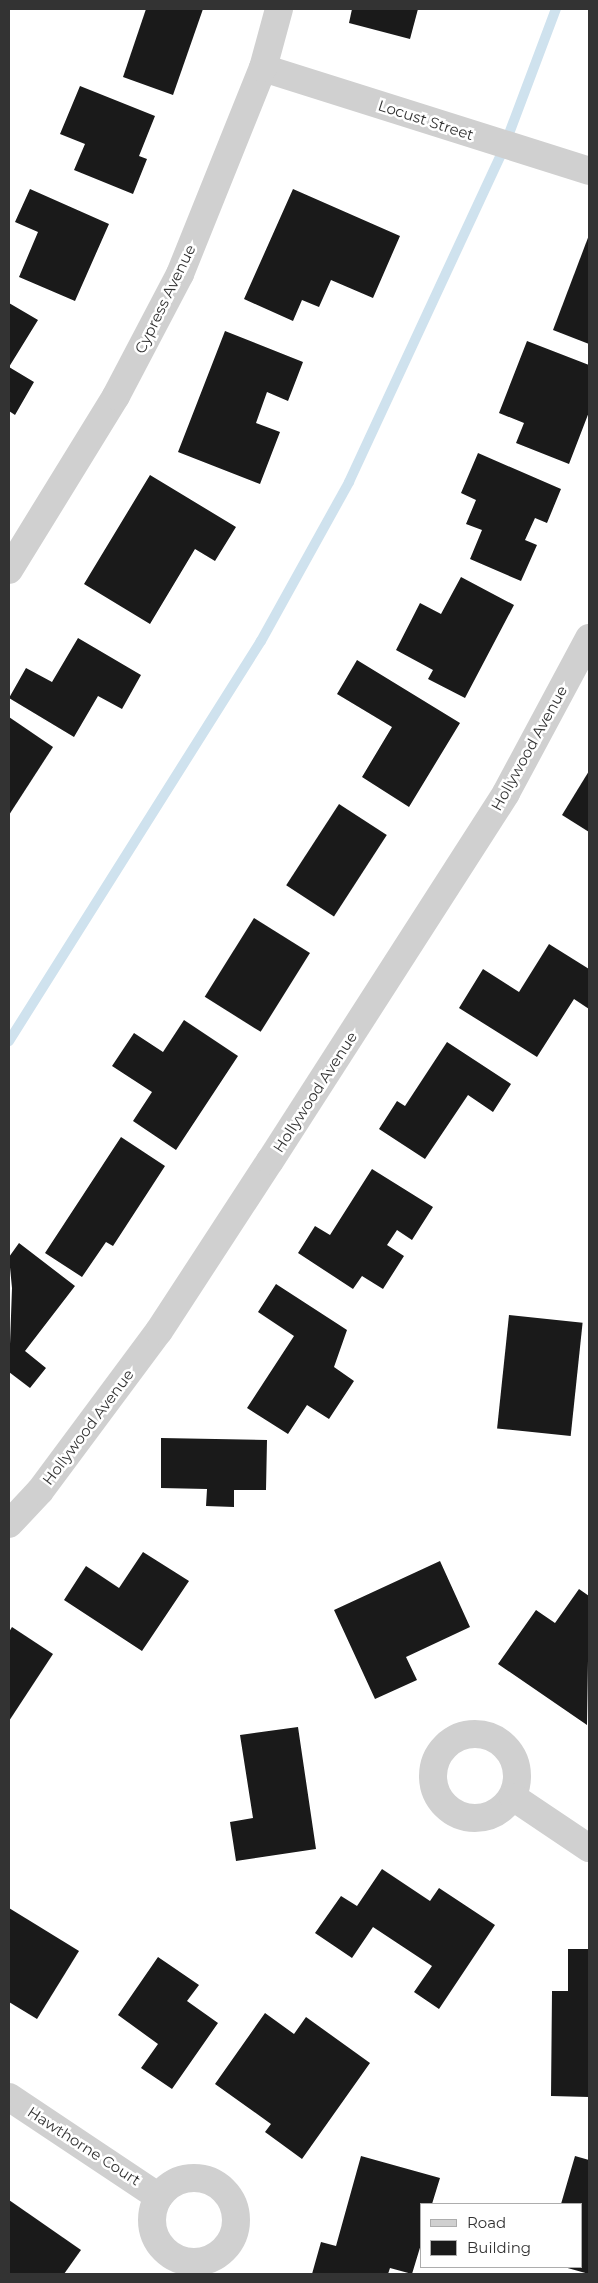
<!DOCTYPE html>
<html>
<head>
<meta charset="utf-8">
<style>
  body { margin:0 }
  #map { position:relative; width:598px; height:2283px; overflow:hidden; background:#fff; font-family:Montserrat,sans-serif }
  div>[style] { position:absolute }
  .stream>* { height:10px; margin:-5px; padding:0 5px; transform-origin:5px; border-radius:5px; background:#cfe2ee }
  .building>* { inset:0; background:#1a1a1a; transform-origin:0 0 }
  .minor>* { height:28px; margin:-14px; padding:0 14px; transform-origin:14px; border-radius:14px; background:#d0d0d0 }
  .minor>.ring { margin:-14px; padding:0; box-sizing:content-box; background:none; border:28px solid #d0d0d0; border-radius:50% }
  span { translate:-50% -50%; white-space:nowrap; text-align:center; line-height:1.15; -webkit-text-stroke:5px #fff; paint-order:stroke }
  .street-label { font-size:15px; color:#333 }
  .frame { position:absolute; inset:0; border:10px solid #333; pointer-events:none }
  .legend { position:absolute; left:420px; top:2203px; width:162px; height:65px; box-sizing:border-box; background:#fff; border:1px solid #adadad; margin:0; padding:6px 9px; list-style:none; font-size:15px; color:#333 }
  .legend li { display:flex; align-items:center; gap:10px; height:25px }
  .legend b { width:25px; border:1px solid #adadad }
</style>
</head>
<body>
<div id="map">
  <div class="stream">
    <div style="left:9px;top:1041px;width:473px;rotate:-57.8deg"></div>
    <div style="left:261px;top:641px;width:182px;rotate:-61deg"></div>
    <div style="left:349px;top:482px;width:361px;rotate:-65.1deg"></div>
    <div style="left:501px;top:155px;width:156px;rotate:-69.4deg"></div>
  </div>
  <div class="building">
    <div style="clip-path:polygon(146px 9px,203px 9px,173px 95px,123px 77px)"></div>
    <div style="clip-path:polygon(352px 9px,418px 9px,410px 39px,349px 23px)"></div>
    <div style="clip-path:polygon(80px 86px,155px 116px,139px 156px,147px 159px,133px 194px,74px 170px,85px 144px,60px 134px)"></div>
    <div style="clip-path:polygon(30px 189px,109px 224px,75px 301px,19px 277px,38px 232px,15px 222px)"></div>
    <div style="clip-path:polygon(293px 189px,400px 236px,373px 298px,331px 280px,319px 307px,302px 300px,293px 321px,244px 299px)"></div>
    <div style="clip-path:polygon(589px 235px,589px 344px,553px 330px)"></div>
    <div style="clip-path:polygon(9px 303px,38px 320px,9px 367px,34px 382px,15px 415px,9px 411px)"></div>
    <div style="clip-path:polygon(225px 331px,303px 362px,288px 401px,267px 392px,256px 423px,280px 432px,260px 484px,178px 452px)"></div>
    <div style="clip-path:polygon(527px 341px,589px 365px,589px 412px,569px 464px,516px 443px,524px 423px,499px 413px)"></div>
    <div style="clip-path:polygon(478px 453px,561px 489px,547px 523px,535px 518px,525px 540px,537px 545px,521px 581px,470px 559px,482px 530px,466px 524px,476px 500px,461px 493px)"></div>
    <div style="clip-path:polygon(150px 475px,236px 527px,215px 561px,195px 549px,150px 624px,84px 584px)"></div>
    <div style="clip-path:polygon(461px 577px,514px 605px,465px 698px,428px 679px,433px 670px,396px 650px,420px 603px,441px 614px)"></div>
    <div style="clip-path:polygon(78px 638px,141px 675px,122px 709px,98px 696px,74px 737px,9px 698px,26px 668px,52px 682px)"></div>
    <div style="clip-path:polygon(357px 660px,460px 723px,409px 807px,362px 777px,392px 727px,337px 694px)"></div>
    <div style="clip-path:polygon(9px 717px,53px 747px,9px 815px)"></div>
    <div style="clip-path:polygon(589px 771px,589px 832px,562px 815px)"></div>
    <div style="left:339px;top:804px;width:57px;height:97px;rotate:33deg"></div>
    <div style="left:254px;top:918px;width:66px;height:93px;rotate:32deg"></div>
    <div style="clip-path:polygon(549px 944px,589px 969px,589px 1009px,574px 999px,537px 1057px,459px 1008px,483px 969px,519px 992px)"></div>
    <div style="clip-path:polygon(184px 1020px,238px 1056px,176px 1150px,133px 1121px,152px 1092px,112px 1066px,134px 1033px,163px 1052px)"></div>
    <div style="clip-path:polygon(447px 1042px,511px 1084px,493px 1112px,468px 1095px,425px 1159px,379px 1129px,397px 1101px,405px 1106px)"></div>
    <div style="clip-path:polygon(121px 1137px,165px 1166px,113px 1246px,106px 1242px,82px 1277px,45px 1253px)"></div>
    <div style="clip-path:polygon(372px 1169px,433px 1207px,412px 1240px,397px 1230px,387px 1245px,404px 1256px,383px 1289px,362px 1276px,353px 1289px,298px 1253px,315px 1226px,330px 1235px)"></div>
    <div style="clip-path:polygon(19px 1243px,75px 1286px,25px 1351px,46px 1368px,30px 1388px,9px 1372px,12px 1288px,9px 1257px)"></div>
    <div style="clip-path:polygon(276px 1284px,347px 1330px,334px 1367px,354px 1381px,329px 1419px,307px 1405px,288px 1434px,247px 1408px,294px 1336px,258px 1312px)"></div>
    <div style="left:509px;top:1315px;width:74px;height:114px;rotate:6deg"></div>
    <div style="clip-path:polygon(161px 1438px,267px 1440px,266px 1490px,234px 1490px,234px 1507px,206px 1506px,207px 1489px,161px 1488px)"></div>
    <div style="clip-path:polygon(143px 1552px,189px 1581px,142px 1651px,64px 1600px,86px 1566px,119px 1588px)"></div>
    <div style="clip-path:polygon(440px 1561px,470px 1627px,406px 1657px,417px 1680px,375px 1699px,334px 1610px)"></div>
    <div style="clip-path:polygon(579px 1589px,589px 1596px,587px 1725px,498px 1664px,536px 1610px,555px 1623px)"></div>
    <div style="clip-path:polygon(12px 1627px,53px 1654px,9px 1721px,9px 1632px)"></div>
    <div style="clip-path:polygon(298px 1727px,316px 1849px,236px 1861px,230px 1822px,253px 1818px,240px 1735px)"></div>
    <div style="clip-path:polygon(382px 1869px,430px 1901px,439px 1888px,495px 1925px,439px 2009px,414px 1992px,432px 1966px,373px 1927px,352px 1958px,315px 1933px,341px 1896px,357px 1906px)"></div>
    <div style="clip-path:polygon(9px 1908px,79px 1951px,37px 2019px,9px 2002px)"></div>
    <div style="clip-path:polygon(568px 1949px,589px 1949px,589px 2097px,551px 2096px,552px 1991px,568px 1991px)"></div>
    <div style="clip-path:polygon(158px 1957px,199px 1985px,187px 2001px,218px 2023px,172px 2089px,141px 2068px,158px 2044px,118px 2015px)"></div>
    <div style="clip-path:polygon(265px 2013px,294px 2034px,306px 2017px,370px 2063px,302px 2159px,265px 2132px,271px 2124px,215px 2084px)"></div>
    <div style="clip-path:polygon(361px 2156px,440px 2178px,432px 2204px,422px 2204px,422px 2241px,412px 2274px,390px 2268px,388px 2274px,312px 2274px,321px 2242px,336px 2246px)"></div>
    <div style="clip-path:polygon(575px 2156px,589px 2160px,589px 2274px,564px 2267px,582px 2267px,582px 2204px,561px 2204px)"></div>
    <div style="clip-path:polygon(9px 2200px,81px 2250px,64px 2274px,9px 2274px)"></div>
  </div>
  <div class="minor">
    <div style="left:263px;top:68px;width:342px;rotate:17.5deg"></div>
    <div style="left:9px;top:570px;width:204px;rotate:-58.4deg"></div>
    <div style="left:116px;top:396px;width:138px;rotate:-62.3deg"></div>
    <div style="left:180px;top:274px;width:222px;rotate:-68.1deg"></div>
    <div style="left:263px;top:68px;width:61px;rotate:-74.8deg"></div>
    <div style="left:9px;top:1524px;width:45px;rotate:-46.8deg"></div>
    <div style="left:40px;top:1491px;width:199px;rotate:-53.4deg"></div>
    <div style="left:159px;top:1331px;width:203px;rotate:-56.9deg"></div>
    <div style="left:270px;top:1161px;width:437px;rotate:-57.3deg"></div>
    <div style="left:506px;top:793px;width:176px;rotate:-61.8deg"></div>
    <div class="ring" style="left:433px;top:1734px;width:56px;height:56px"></div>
    <div style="left:513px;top:1797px;width:92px;rotate:33.9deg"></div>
    <div style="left:9px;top:2097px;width:180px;rotate:33.7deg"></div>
    <div class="ring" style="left:152px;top:2178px;width:56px;height:56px"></div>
  </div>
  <div class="street-label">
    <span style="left:426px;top:120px;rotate:18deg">Locust Street</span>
    <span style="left:165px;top:299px;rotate:-64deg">Cypress Avenue</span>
    <span style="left:529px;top:748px;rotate:-61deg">Hollywood Avenue</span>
    <span style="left:315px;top:1092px;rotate:-57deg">Hollywood Avenue</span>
    <span style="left:88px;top:1427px;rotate:-53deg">Hollywood Avenue</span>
    <span style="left:84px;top:2146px;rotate:33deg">Hawthorne Court</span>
  </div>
  <div class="frame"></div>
  <ul class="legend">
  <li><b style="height:6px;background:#d0d0d0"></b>Road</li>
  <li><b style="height:14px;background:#1a1a1a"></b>Building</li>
  </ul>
</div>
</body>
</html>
